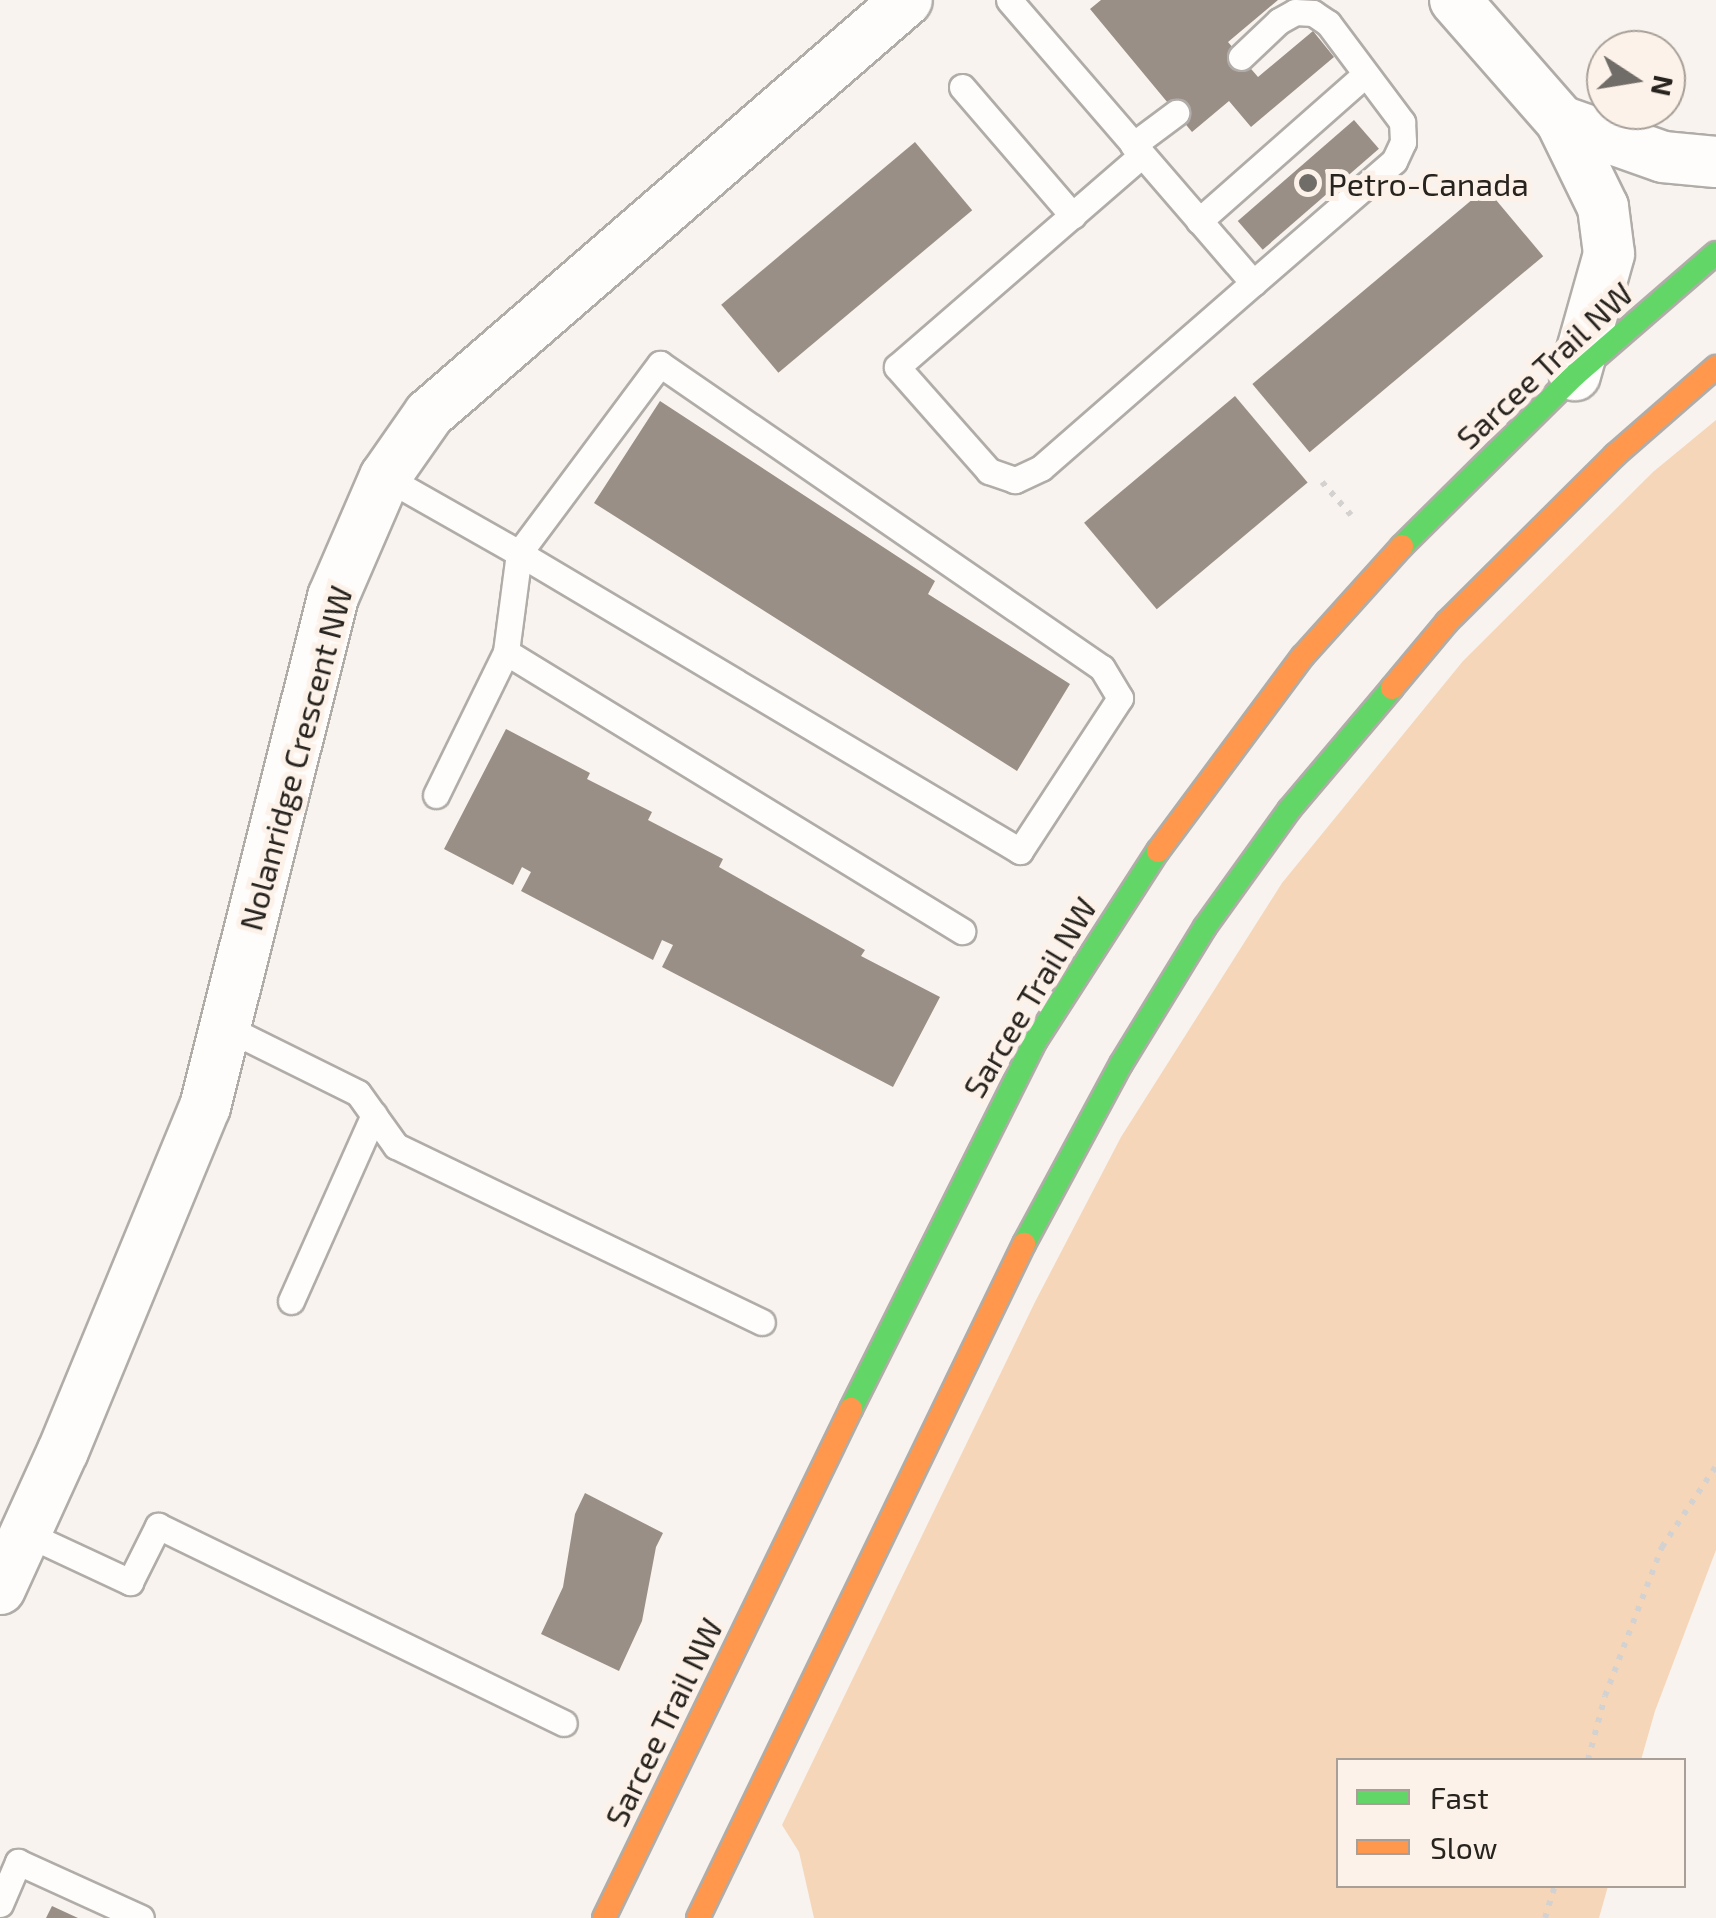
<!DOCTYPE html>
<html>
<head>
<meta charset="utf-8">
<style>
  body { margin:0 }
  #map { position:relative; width:1716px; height:1918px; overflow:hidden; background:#f8f3ee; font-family:"Exo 2",sans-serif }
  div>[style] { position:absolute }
  .green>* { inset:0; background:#f6d6b9 }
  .building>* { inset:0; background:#998f86; transform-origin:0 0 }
  .path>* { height:6px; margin-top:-3px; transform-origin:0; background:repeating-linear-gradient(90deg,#d4d2d1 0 5px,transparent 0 13px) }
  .roads { filter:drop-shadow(2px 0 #b0aca8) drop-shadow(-2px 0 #b0aca8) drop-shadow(0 2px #b0aca8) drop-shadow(0 -2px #b0aca8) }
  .lane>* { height:25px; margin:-12.5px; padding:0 12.5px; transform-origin:12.5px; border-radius:12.5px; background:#fefdfc }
  .street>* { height:50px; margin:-25px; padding:0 25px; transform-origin:25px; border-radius:25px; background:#fefdfc }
  .fast>* { height:22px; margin:-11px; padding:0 11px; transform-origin:11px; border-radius:11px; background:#63d668 }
  .slow>* { height:22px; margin:-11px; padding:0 11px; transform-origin:11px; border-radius:11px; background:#ff974d }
  .dots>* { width:28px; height:28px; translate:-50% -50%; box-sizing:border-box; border:5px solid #fdf2e9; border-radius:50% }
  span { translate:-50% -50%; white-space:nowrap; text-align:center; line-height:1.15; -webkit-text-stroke:10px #fdf2e9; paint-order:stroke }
  .poi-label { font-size:32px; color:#27231e }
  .left { translate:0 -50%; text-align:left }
  .street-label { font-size:32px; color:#27231e }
  .legend { position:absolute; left:1336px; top:1758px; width:350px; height:130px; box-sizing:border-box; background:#fdf2e9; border:2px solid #a79f98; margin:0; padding:12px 18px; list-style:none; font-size:30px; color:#27231e }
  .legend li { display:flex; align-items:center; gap:20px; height:50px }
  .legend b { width:50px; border:2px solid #a79f98 }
  .north { position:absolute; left:1586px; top:30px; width:100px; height:100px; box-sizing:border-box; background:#fdf2e9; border:2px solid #a79f98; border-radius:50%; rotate:102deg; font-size:28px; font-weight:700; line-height:40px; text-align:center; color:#27231e }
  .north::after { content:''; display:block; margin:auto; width:35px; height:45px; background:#706c67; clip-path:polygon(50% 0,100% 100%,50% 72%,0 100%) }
</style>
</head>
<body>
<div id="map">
  <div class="green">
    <div style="clip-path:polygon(1716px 420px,1716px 1550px,1655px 1711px,1641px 1760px,1338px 1760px,1338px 1886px,1608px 1886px,1599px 1918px,814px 1918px,799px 1852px,782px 1825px,1035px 1302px,1121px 1137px,1282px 883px,1463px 661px,1653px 472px)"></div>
  </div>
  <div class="building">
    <div style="clip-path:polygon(1101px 0,1278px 0,1228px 42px,1258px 77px,1313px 31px,1334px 57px,1251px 127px,1229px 101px,1192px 132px,1090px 9px)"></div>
    <div style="left:1354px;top:120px;width:38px;height:154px;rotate:49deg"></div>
    <div style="left:915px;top:142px;width:89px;height:253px;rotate:50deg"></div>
    <div style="left:1486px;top:188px;width:89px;height:305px;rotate:50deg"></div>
    <div style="left:1235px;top:396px;width:113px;height:197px;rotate:50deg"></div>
    <div style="clip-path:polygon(660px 401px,935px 581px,928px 594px,1070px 684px,1017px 771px,594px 503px)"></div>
    <div style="clip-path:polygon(506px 729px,590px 773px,587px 779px,652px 812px,648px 820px,723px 859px,719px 867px,865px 950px,861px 956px,940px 997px,893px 1087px,662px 967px,673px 945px,662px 940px,653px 960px,521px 891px,531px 872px,522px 867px,513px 885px,444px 849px)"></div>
    <div style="clip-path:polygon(585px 1493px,663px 1533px,656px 1547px,642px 1621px,619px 1671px,541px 1634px,563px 1587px,575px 1514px)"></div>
    <div style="clip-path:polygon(52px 1906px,78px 1918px,46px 1918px)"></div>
  </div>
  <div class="path">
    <div style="left:1322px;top:482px;width:44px;rotate:48.7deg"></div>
    <div style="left:1588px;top:1760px;width:66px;rotate:-75.1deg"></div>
    <div style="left:1605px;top:1696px;width:160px;rotate:-69.1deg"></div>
    <div style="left:1662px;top:1547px;width:97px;rotate:-56.3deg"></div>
    <div style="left:1545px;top:1918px;width:34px;rotate:-73deg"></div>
  </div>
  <div class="roads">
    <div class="lane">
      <div style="left:1009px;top:0;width:374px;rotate:49.2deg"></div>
      <div style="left:1253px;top:283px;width:281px;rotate:138.9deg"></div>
      <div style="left:1041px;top:468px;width:29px;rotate:155deg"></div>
      <div style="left:1015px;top:480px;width:28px;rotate:-161deg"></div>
      <div style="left:989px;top:471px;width:139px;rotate:-131.5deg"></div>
      <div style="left:897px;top:367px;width:324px;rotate:-40.9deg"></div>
      <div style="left:1241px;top:57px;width:52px;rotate:-43.5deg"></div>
      <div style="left:1279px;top:21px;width:18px;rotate:-29deg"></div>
      <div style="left:1295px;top:12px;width:18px;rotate:3deg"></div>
      <div style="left:1313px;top:13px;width:18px;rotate:34deg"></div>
      <div style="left:1328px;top:23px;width:124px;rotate:53.2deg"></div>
      <div style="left:1402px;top:122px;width:20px;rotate:87deg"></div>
      <div style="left:1403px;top:142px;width:21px;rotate:115deg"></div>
      <div style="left:1394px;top:161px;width:186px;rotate:139.1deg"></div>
      <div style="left:962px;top:87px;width:170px;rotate:49.3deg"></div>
      <div style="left:1133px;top:145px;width:54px;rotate:-36.7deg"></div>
      <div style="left:1199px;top:221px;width:222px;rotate:-41.4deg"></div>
      <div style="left:385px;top:477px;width:154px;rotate:29.6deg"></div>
      <div style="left:519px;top:553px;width:236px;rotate:-53.3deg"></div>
      <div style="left:660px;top:364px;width:536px;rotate:34.52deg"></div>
      <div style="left:1102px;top:668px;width:35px;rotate:59deg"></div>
      <div style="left:1120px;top:698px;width:183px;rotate:123.2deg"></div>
      <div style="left:1020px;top:851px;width:583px;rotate:-149.26deg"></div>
      <div style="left:519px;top:553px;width:100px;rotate:97.5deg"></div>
      <div style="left:506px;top:652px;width:535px;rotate:31.46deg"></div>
      <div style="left:436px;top:795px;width:159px;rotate:-63.9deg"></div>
      <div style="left:225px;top:1027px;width:148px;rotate:26.4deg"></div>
      <div style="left:358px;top:1093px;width:65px;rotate:54.4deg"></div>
      <div style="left:396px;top:1146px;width:406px;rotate:25.7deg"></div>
      <div style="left:291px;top:1301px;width:204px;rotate:-66deg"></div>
      <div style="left:27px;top:1534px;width:114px;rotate:25deg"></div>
      <div style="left:130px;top:1582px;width:63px;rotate:-63.4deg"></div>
      <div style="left:158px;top:1526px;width:451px;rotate:25.9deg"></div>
      <div style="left:0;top:1904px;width:46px;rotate:-66.8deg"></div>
      <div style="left:18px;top:1862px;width:135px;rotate:24.5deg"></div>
    </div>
    <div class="street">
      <div style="left:1455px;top:0;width:161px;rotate:48.8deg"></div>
      <div style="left:1561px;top:121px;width:96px;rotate:64deg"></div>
      <div style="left:1603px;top:207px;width:47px;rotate:82.7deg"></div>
      <div style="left:1609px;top:254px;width:126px;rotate:105.7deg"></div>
      <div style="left:1561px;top:121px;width:108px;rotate:19.4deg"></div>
      <div style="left:1663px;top:157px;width:53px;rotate:5.4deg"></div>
      <div style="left:0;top:1589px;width:152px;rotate:-65.5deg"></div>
      <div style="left:63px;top:1451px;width:372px;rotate:-67.6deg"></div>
      <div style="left:205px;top:1107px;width:526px;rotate:-75.91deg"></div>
      <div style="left:333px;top:597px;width:131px;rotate:-66.6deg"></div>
      <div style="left:385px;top:477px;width:77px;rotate:-55.1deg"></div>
      <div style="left:429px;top:414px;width:632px;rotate:-40.9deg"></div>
    </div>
    <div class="fast">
      <div style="left:1402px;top:546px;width:243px;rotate:-44.7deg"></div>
      <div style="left:1575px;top:375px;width:186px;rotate:-40.9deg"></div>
      <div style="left:1024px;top:1244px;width:204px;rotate:-61.7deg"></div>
      <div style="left:1121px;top:1064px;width:161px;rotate:-58.5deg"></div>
      <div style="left:1205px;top:927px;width:144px;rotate:-54.3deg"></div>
      <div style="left:1289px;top:810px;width:160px;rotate:-49.8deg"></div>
      <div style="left:851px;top:1409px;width:413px;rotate:-63.4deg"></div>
      <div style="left:1036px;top:1040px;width:225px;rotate:-57.2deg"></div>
    </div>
    <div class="slow">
      <div style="left:1392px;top:688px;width:86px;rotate:-50.2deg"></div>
      <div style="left:1447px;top:622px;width:237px;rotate:-44.8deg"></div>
      <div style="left:1615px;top:455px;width:134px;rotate:-41.1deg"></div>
      <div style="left:1158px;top:851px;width:243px;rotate:-53.4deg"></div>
      <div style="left:1303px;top:656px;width:148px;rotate:-48deg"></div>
      <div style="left:604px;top:1918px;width:566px;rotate:-64.11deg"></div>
      <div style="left:698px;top:1918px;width:749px;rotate:-64.19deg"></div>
    </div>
  </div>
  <div class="dots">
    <div style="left:1308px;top:183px;background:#706c67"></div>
  </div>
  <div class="poi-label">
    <span class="left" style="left:1328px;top:183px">Petro-Canada</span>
  </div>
  <div class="street-label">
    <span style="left:1544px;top:365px;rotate:-43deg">Sarcee Trail NW</span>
    <span style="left:295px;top:758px;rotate:-75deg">Nolanridge Crescent NW</span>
    <span style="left:1029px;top:997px;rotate:-59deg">Sarcee Trail NW</span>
    <span style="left:663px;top:1722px;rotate:-64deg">Sarcee Trail NW</span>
  </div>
  <ul class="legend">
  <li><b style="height:12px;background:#63d668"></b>Fast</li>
  <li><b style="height:12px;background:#ff974d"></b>Slow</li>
  </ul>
  <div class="north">N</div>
</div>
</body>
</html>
